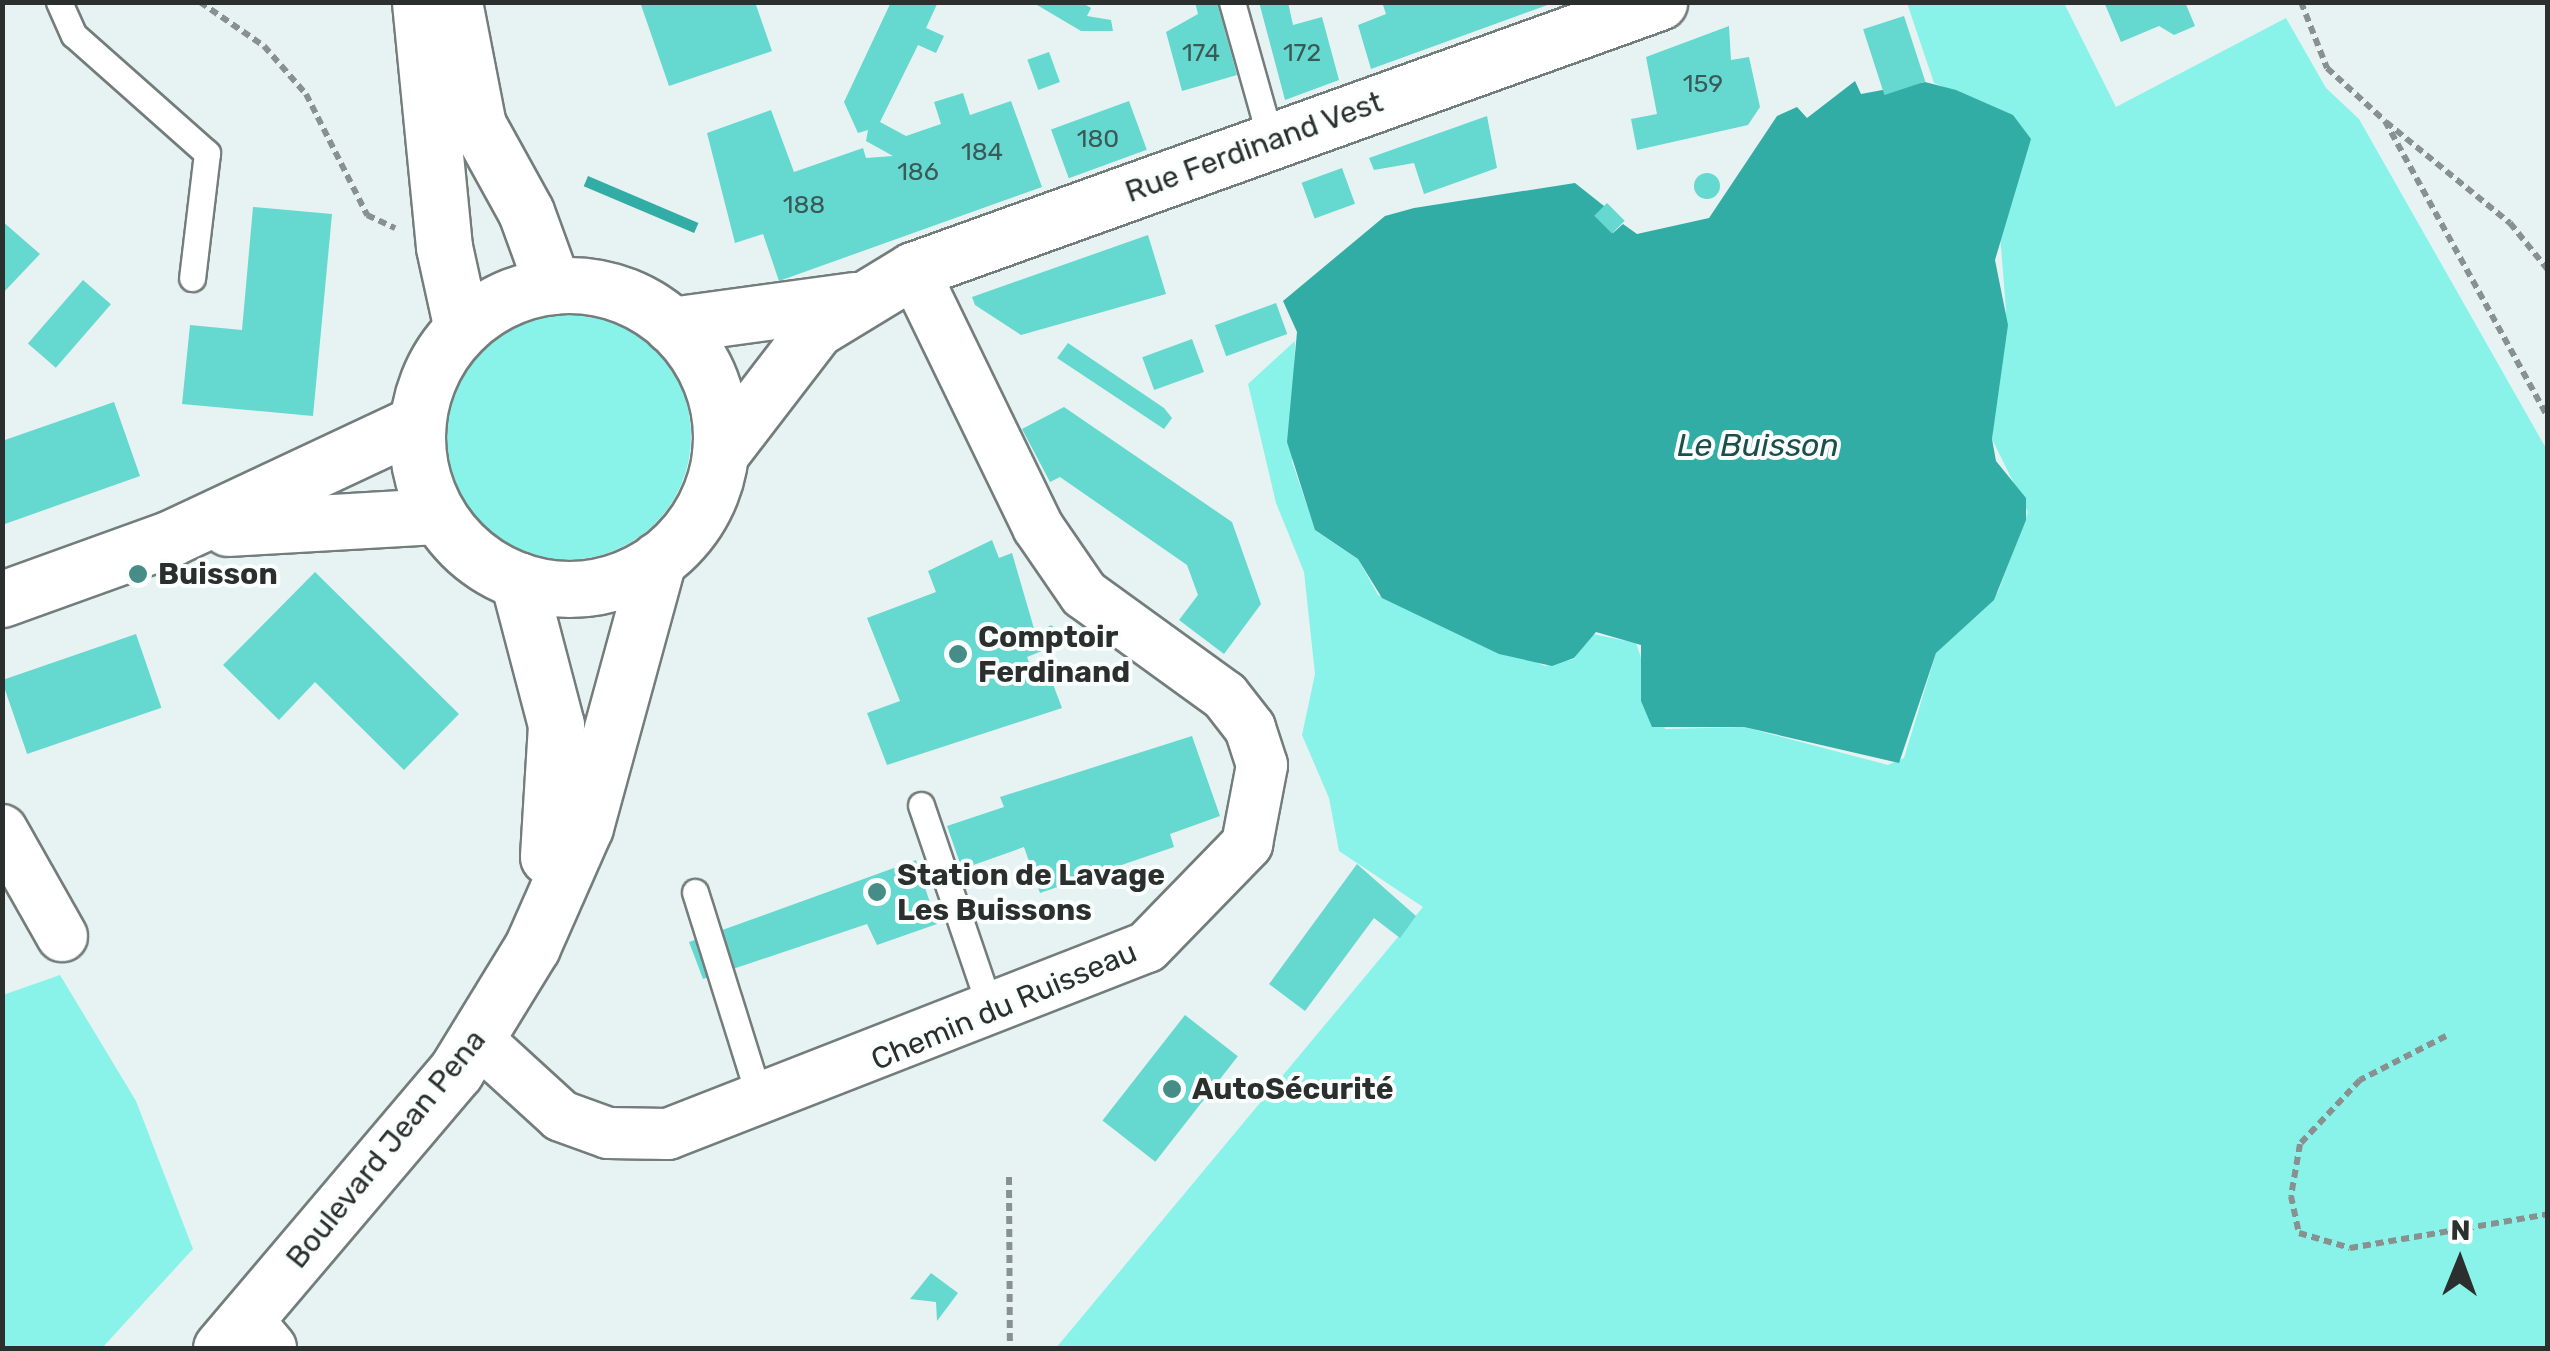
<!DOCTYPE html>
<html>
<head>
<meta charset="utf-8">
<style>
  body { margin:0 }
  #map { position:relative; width:2550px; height:1351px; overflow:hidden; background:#e7f3f2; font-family:Rubik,sans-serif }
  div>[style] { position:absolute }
  .green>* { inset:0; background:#89f2e9 }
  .round { border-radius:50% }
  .water>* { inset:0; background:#32ada5; transform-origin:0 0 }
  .building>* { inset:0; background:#65d8cf; transform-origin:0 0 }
  .path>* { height:6px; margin-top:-3px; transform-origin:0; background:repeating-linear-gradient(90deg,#899190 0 8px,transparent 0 13px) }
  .roads { filter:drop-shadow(2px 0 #737d7c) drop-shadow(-2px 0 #737d7c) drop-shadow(0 2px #737d7c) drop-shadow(0 -2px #737d7c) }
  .service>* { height:25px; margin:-12.5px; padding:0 12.5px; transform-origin:12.5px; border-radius:12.5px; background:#fff }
  .minor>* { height:50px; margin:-25px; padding:0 25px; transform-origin:25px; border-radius:25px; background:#fff }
  .tertiary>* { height:55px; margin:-27.5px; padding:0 27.5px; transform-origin:27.5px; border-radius:27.5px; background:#fff }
  .secondary>* { height:55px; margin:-27.5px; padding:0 27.5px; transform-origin:27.5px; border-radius:27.5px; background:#fff }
  .secondary>.ring { margin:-27.5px; padding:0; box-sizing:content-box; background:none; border:55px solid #fff; border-radius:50% }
  .dots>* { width:28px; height:28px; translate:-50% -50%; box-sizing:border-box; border:5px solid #fafffe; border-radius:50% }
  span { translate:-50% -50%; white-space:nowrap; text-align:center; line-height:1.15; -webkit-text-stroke:8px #fafffe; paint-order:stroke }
  .number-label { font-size:25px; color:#3a5a57 }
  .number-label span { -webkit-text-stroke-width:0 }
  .street-label { font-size:30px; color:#2b302f }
  .poi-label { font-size:30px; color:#2b302f; font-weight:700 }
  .left { translate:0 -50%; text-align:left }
  .water-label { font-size:32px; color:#1c4f4b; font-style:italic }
  .frame { position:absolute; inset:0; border:5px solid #2b302f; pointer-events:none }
  .north { position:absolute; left:2410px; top:1211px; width:100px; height:100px; -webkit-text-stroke:8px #fafffe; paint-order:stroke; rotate:1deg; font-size:28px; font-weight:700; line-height:40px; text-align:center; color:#2b302f }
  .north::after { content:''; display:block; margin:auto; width:35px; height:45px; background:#2b302f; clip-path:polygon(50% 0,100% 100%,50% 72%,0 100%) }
</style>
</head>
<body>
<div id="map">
  <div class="green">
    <div style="clip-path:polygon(1907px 3px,2064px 3px,2116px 107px,2286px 18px,2326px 88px,2359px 119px,2547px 450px,2547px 1348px,1056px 1348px,1423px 907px,1339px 851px,1329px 798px,1302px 735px,1315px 674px,1304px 572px,1276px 503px,1248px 384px,1295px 341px,1292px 462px,1316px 531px,1358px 559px,1378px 595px,1545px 666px,1574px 659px,1588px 633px,1636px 643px,1665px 729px,1744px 727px,1888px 765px,1904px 758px,1936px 653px,1998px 592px,2028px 512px,1992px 439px,2006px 310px,1990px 106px,1934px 83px)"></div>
    <div class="round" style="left:443px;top:312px;width:248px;height:248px"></div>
    <div style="clip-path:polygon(60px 975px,136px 1101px,193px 1249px,102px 1348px,3px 1348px,3px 995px)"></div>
  </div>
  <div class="water">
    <div style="clip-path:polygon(1855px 81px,1861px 94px,1925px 82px,1956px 90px,2013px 115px,2031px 139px,1995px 260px,2008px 325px,1992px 439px,1996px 461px,2026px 498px,2026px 520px,1994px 600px,1936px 653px,1899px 763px,1744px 727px,1652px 727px,1641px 701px,1641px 645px,1596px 632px,1574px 658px,1552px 666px,1499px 654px,1382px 598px,1358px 559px,1315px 530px,1287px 442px,1297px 332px,1283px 301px,1385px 216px,1414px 208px,1575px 183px,1604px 206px,1613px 233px,1623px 224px,1637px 234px,1709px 218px,1777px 116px,1797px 107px,1807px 118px)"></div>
    <div style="left:588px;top:176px;width:120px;height:11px;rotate:23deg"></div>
  </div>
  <div class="building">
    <div style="clip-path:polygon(640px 2px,755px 2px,772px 51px,669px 86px)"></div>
    <div style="clip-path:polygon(891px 2px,938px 2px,926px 28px,944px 36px,936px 53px,918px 45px,880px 122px,906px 136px,941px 124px,934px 102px,963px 93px,970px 115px,1011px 101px,1042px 187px,779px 281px,763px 234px,735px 243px,707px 133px,771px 110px,794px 172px,863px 148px,866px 158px,893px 156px,866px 141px,868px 130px,858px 133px,844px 102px)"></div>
    <div style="clip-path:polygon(1032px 2px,1081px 2px,1091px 8px,1087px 16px,1111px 20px,1113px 31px,1081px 31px)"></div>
    <div style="clip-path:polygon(1195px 2px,1217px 2px,1237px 75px,1182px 91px,1166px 32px,1198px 14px)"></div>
    <div style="clip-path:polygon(1259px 2px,1288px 2px,1293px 25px,1322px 17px,1339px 80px,1285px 100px)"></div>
    <div style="clip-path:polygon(1382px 2px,1553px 2px,1553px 3px,1371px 69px,1358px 25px,1386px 14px)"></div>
    <div style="clip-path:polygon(2104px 2px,2185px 2px,2195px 26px,2174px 35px,2159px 26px,2121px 42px)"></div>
    <div style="left:1904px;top:16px;width:69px;height:43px;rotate:72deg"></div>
    <div style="clip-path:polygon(1729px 26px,1731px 60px,1749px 57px,1760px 107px,1748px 125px,1637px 150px,1631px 119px,1657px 114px,1646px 57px)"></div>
    <div style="left:1049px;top:52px;width:32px;height:23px;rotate:70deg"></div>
    <div style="left:1129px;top:101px;width:52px;height:83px;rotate:70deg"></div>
    <div style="clip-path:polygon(1487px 116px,1497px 168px,1424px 194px,1414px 163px,1374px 170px,1369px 158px)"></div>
    <div style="left:1342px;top:168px;width:38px;height:43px;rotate:70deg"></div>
    <div class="round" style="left:1694px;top:173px;width:26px;height:26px"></div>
    <div style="left:1607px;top:203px;width:25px;height:18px;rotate:45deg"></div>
    <div style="clip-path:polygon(253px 207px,332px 214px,313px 416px,182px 404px,190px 325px,242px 330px)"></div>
    <div style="clip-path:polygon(2px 221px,40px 254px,2px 294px)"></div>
    <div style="clip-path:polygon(1148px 235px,1166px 294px,1021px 335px,975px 305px,972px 297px)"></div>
    <div style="left:83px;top:280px;width:37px;height:84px;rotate:41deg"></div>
    <div style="left:1276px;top:303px;width:33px;height:65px;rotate:70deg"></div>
    <div style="left:1192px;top:339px;width:35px;height:53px;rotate:70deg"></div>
    <div style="clip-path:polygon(1068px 343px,1164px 408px,1172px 418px,1164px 429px,1057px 358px)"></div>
    <div style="clip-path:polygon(114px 402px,140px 476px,2px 525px,2px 441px)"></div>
    <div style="clip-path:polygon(1064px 407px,1232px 522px,1261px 604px,1224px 654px,1179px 620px,1198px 595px,1187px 565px,1060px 477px,1050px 482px,1022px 429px)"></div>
    <div style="clip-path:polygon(992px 540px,999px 558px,1012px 553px,1035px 632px,1052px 625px,1059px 644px,1027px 657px,1034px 676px,1048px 671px,1062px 708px,887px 765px,867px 713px,900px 701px,867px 618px,936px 592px,928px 571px)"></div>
    <div style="clip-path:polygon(315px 572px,459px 714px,404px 770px,315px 682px,279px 720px,223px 665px)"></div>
    <div style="left:136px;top:634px;width:78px;height:142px;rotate:71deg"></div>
    <div style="clip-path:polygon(1192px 736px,1220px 816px,1170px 834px,1174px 847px,1040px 893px,1024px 847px,962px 869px,947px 826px,1004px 807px,1000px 797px)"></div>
    <div style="clip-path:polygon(916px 860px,937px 924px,877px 945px,867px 924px,703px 979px,689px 942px)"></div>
    <div style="clip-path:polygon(1357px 864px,1416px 916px,1400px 938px,1374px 918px,1305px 1011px,1269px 984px)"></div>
    <div style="left:1185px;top:1015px;width:67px;height:134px;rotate:38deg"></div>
    <div style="clip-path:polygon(931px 1273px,958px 1293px,937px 1321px,936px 1302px,910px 1299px)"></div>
  </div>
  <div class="path">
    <div style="left:200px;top:2px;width:78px;rotate:34.5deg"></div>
    <div style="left:264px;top:46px;width:64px;rotate:48.8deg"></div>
    <div style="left:306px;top:94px;width:136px;rotate:63.2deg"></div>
    <div style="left:367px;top:215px;width:31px;rotate:25deg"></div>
    <div style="left:2301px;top:2px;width:71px;rotate:68.5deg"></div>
    <div style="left:2327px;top:68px;width:79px;rotate:42.4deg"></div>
    <div style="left:2385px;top:121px;width:338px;rotate:61.2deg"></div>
    <div style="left:2386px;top:122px;width:160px;rotate:39.2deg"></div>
    <div style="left:2510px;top:223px;width:60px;rotate:51deg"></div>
    <div style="left:2446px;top:1036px;width:97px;rotate:152.9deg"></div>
    <div style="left:2360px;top:1080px;width:88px;rotate:133.2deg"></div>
    <div style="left:2300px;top:1144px;width:53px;rotate:99.8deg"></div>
    <div style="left:2291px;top:1196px;width:38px;rotate:78deg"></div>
    <div style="left:2299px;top:1233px;width:53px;rotate:16.4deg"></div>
    <div style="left:2350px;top:1248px;width:201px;rotate:-9.7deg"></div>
    <div style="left:1009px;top:1177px;width:171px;rotate:89.7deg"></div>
  </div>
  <div class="roads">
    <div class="service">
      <div style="left:59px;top:2px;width:36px;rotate:66deg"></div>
      <div style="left:74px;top:35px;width:178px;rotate:41.6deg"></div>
      <div style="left:207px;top:153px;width:126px;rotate:96.8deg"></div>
      <div style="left:1232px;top:2px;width:144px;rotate:74.3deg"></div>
      <div style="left:921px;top:805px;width:220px;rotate:71.2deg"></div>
      <div style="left:695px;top:892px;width:218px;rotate:72.6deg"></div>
    </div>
    <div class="minor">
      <div style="left:2px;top:830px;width:122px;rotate:60.5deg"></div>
      <div style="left:479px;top:1041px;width:111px;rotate:42.4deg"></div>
      <div style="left:561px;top:1116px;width:50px;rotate:19.9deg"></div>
      <div style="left:608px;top:1133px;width:60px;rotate:1deg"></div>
      <div style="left:668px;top:1134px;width:514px;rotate:-21.33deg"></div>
      <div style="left:1147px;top:947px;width:144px;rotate:-45.8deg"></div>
      <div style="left:1247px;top:844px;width:80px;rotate:-79.2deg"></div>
      <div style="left:1262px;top:765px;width:39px;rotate:-108deg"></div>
      <div style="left:1250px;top:728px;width:41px;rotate:-128deg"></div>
      <div style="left:1225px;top:696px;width:174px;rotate:-144.1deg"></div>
      <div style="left:1084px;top:594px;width:81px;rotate:-124.5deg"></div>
      <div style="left:1038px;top:527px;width:286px;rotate:-115.9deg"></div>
      <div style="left:246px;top:1318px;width:39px;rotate:50deg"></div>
    </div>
    <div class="tertiary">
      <div style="left:228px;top:528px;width:211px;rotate:-3.3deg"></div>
      <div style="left:2px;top:599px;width:180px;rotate:-19.8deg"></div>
      <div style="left:171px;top:538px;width:272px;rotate:-25.1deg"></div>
    </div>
    <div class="secondary">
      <div style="left:420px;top:2px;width:246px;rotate:84.4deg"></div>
      <div style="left:444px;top:247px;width:84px;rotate:77.6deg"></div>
      <div style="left:454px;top:2px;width:125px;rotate:79deg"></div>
      <div style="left:478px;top:125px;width:99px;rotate:61.1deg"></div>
      <div style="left:526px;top:212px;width:79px;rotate:70deg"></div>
      <div class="ring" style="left:417px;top:285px;width:249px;height:249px"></div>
      <div style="left:671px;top:325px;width:185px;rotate:-7.8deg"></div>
      <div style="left:720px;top:454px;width:158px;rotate:-52.5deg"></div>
      <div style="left:816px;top:329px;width:114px;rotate:-31.3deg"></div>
      <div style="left:913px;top:270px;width:793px;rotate:-19.76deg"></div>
      <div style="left:518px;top:580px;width:150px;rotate:75.3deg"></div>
      <div style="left:556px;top:725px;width:132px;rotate:93.5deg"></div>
      <div style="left:221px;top:1348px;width:363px;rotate:-49.7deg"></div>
      <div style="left:456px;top:1071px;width:145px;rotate:-58.5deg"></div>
      <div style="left:532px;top:947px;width:131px;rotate:-66.2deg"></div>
      <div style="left:585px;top:827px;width:277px;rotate:-74.7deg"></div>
    </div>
  </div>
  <div class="dots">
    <div style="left:138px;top:574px;background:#468d87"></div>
    <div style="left:958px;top:654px;background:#468d87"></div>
    <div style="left:877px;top:892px;background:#468d87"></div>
    <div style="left:1172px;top:1089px;background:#468d87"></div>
  </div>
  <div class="number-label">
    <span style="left:1201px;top:53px">174</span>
    <span style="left:1302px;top:53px">172</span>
    <span style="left:1703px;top:84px">159</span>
    <span style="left:1098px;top:139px">180</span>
    <span style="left:982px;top:152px">184</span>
    <span style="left:918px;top:172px">186</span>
    <span style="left:804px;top:205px">188</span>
  </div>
  <div class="street-label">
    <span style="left:1254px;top:147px;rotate:-20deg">Rue Ferdinand Vest</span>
    <span style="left:1004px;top:1006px;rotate:-23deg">Chemin du Ruisseau</span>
    <span style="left:386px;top:1149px;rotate:-51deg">Boulevard Jean Pena</span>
  </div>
  <div class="poi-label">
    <span class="left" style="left:158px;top:574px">Buisson</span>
    <span class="left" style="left:978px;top:654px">Comptoir<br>Ferdinand</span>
    <span class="left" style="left:897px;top:892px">Station de Lavage<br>Les Buissons</span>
    <span class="left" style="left:1192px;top:1089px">AutoSécurité</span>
  </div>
  <div class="water-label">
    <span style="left:1758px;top:445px">Le Buisson</span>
  </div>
  <div class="frame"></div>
  <div class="north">N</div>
</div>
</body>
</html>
